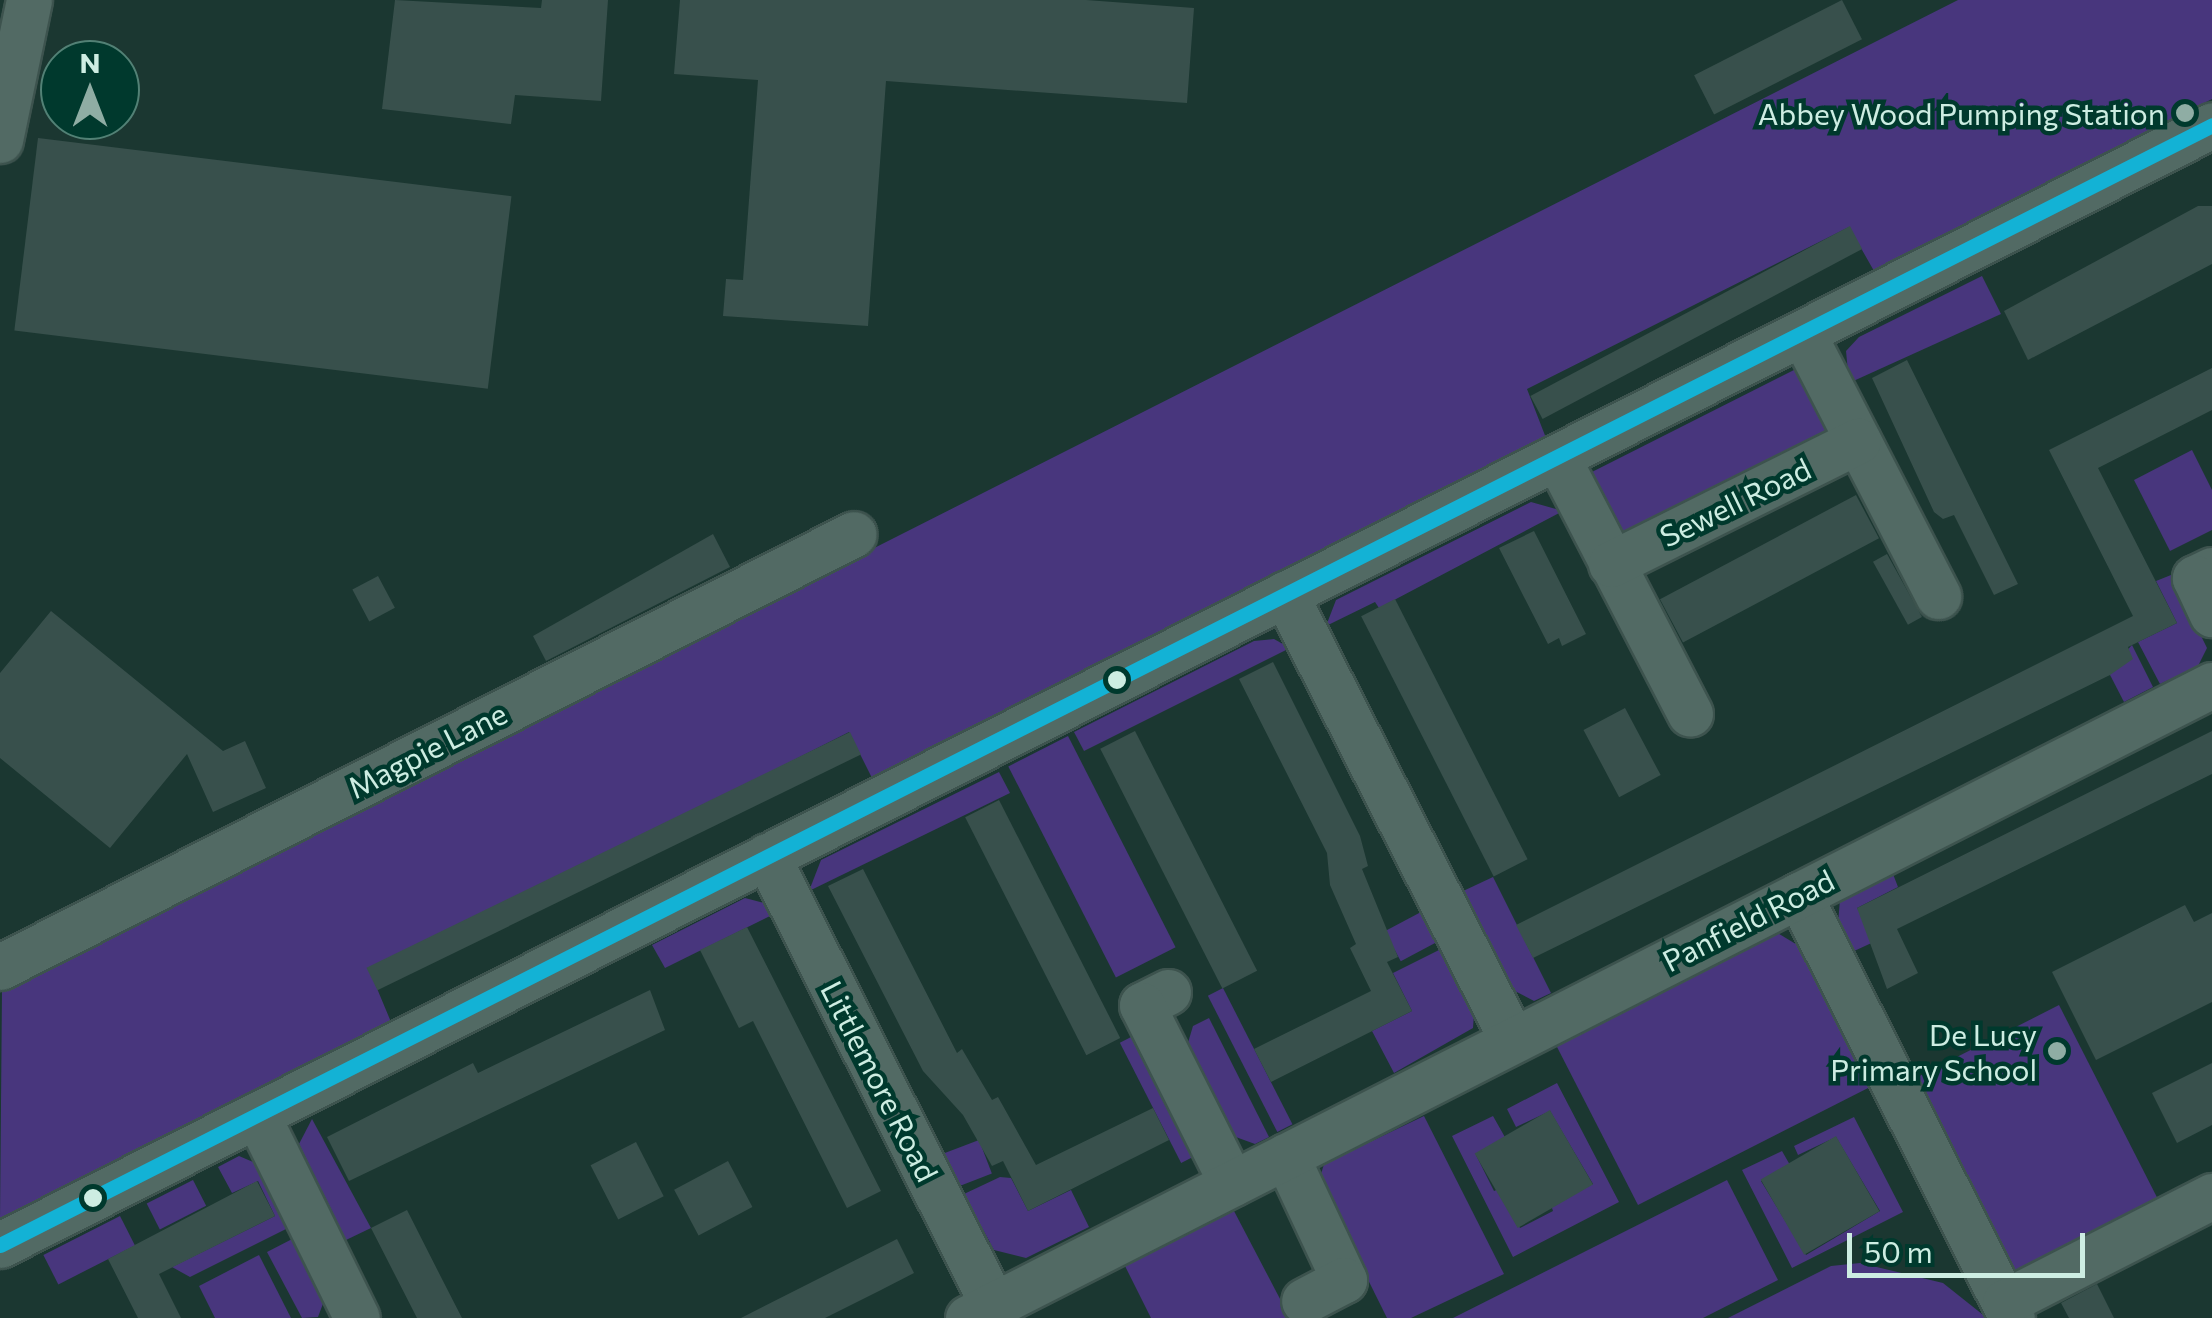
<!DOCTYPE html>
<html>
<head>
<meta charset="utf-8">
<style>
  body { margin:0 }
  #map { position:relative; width:2212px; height:1318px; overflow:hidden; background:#1b3731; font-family:Commissioner,sans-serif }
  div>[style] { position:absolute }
  .green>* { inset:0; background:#48367d; transform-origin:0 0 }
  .building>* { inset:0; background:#38504c; transform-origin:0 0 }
  .roads { filter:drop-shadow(2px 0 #3d534e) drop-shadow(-2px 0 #3d534e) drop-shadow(0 2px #3d534e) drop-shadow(0 -2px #3d534e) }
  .minor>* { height:45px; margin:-22.5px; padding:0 22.5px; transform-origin:22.5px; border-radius:22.5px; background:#526a64 }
  .bus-1>* { height:15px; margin:-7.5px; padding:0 7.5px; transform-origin:7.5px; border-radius:7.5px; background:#13b2d5 }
  .dots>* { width:28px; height:28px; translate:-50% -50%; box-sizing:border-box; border:5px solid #00392d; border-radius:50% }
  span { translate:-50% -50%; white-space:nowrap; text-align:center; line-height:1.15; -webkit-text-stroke:9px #00392d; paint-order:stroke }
  .poi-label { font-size:30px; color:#cdede2 }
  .right { translate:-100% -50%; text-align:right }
  .street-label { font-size:30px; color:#cdede2 }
  .north { position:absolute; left:40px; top:40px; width:100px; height:100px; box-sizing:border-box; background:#00392d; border:2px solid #528175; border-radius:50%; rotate:0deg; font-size:28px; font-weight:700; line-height:40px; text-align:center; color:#cdede2 }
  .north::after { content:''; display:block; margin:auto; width:35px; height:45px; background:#8fada4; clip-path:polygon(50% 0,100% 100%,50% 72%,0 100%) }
  .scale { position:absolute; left:1847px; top:1233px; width:238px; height:45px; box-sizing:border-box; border:5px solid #cdede2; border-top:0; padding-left:12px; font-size:30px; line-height:35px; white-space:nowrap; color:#cdede2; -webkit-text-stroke:8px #00392d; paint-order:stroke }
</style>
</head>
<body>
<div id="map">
  <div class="green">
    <div style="clip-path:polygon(1958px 0,2212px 0,2212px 99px,1874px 271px,1849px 227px,1527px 389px,1546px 438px,872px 778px,849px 732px,371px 974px,391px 1022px,0 1219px,2px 989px)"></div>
    <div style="clip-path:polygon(1982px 276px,2001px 314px,1849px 383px,1846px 351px,1859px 337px)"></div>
    <div style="clip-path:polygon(1800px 367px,1830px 415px,1824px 441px,1621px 536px,1586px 475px)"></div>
    <div style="clip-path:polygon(2192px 450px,2212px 490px,2212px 530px,2170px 551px,2134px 480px)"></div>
    <div style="clip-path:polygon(1531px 502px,1563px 511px,1379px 608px,1375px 602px,1326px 626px,1336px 600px)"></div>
    <div style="clip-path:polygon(2171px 575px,2207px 648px,2198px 666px,2160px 684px,2138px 642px,2177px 623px,2156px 581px)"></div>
    <div style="clip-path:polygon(1274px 639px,1290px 648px,1084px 751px,1074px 732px,1254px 641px)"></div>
    <div style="clip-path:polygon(2132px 645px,2153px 687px,2124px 702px,2108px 671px)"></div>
    <div style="left:1068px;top:736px;width:237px;height:67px;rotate:63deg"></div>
    <div style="clip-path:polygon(999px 772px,1010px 793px,809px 891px,821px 860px)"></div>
    <div style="clip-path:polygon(1893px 874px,1898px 887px,1857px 908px,1878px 940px,1852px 952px,1838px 924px,1840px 899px)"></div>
    <div style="clip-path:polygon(1493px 877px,1551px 993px,1534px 1001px,1511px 989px,1461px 892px)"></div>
    <div style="clip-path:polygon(745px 898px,771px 905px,774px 914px,665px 968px,652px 945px)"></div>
    <div style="left:1421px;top:912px;width:34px;height:41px;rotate:62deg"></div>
    <div style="clip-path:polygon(1776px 932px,1804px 949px,1872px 1086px,1638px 1205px,1556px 1045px)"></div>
    <div style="clip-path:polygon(1441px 949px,1474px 1014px,1473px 1028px,1394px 1073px,1372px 1031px,1412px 1011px,1393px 973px)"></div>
    <div style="left:1223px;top:988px;width:153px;height:17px;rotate:63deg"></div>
    <div style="left:2059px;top:1005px;width:218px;height:161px;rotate:63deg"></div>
    <div style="clip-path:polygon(1209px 1018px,1269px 1137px,1255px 1144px,1233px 1136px,1187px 1046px,1193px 1026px)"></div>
    <div style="left:1135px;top:1035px;width:135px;height:17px;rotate:63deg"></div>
    <div style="clip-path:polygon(1557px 1083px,1619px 1202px,1513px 1257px,1452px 1136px,1493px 1116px,1506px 1139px,1476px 1155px,1494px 1191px,1501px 1188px,1520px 1228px,1553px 1211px,1551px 1205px,1593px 1184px,1550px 1111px,1516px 1127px,1507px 1109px)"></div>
    <div style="clip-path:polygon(1424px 1116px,1504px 1274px,1411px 1318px,1387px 1318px,1319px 1181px,1324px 1164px)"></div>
    <div style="clip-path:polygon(1854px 1117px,1903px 1212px,1792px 1268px,1742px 1170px,1782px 1151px,1790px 1165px,1761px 1181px,1806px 1255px,1880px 1211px,1836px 1137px,1798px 1155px,1794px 1146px)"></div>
    <div style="clip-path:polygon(312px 1119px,371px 1228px,346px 1240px,299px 1144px)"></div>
    <div style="left:979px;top:1140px;width:36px;height:38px;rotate:69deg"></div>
    <div style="clip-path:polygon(239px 1156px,260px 1165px,292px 1226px,190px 1277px,172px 1267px,275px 1216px,258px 1181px,232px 1193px,218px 1167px)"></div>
    <div style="clip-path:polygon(1000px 1177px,1011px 1178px,1028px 1211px,1071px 1190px,1089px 1227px,1026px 1258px,994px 1250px,964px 1194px)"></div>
    <div style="left:193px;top:1180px;width:29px;height:52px;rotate:63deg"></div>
    <div style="clip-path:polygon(1727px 1180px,1778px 1280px,1703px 1318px,1453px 1318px)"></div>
    <div style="clip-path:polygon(1234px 1211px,1290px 1318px,1151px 1318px,1124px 1264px)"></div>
    <div style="left:120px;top:1216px;width:33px;height:86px;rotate:63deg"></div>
    <div style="clip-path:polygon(298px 1236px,327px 1293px,318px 1317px,302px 1318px,267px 1252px)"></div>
    <div style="clip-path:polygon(259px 1255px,291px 1318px,215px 1318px,199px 1286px)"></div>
    <div style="clip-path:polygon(1860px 1263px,1943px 1283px,1987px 1318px,1728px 1318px,1831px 1266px)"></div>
  </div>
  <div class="building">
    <div style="clip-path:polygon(395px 0,541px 8px,542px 0,608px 0,601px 101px,515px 95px,511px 124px,382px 109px)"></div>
    <div style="clip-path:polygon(680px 0,1086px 0,1194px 8px,1187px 103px,886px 81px,868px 326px,723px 316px,726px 279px,743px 280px,758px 80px,674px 74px)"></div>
    <div style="left:1842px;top:0;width:44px;height:166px;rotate:63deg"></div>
    <div style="left:38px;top:138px;width:477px;height:194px;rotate:7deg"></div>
    <div style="clip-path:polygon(2198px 206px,2212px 206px,2212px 264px,2028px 360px,2004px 311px)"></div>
    <div style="left:1850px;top:226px;width:26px;height:362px;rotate:62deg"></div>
    <div style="clip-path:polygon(1907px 360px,2018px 584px,1994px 595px,1954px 515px,1943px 519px,1934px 512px,1872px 378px)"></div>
    <div style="clip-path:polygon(2212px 368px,2212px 410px,2098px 468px,2177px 623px,2128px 647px,2133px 659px,2110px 675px,1533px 958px,1516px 925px,2133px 616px,2049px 450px)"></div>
    <div style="left:1856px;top:495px;width:49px;height:222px;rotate:62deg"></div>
    <div style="clip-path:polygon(1534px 531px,1586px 634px,1562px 646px,1559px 638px,1548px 644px,1499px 548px)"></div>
    <div style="clip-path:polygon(713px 534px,730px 567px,546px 661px,533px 636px)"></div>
    <div style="left:1887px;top:554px;width:72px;height:16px;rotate:61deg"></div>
    <div style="left:378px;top:576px;width:36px;height:29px;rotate:62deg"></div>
    <div style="left:1395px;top:599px;width:292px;height:38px;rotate:63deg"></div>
    <div style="clip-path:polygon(51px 611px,223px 751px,245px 741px,266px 788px,213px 812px,187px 754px,110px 848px,0 758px,0 673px)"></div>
    <div style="clip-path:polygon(1273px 662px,1360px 836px,1368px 866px,1362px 869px,1398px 957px,1387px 962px,1412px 1011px,1271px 1082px,1254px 1049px,1371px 991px,1350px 948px,1356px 944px,1330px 885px,1327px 853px,1239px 679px)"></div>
    <div style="left:1625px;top:708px;width:76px;height:47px;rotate:62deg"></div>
    <div style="left:1135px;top:731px;width:269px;height:39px;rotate:63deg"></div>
    <div style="clip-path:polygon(2212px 731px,2212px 774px,1897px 929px,1918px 973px,1887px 989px,1857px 908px)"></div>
    <div style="left:850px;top:732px;width:25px;height:538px;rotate:64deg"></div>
    <div style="left:999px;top:800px;width:267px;height:38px;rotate:63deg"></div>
    <div style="clip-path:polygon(863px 869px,957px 1053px,962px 1049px,992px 1100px,998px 1097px,1036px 1165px,1153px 1108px,1169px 1140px,1028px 1211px,1003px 1161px,992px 1166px,963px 1115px,923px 1071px,828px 886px)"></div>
    <div style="clip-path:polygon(2185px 905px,2194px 922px,2212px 913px,2212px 1002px,2096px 1060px,2052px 972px)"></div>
    <div style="clip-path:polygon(747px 927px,881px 1191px,847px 1208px,753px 1021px,739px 1028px,700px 950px)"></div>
    <div style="clip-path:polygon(650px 990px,665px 1030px,349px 1181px,327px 1137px,473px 1063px,478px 1073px)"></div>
    <div style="clip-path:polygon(2212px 1063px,2212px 1125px,2177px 1143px,2152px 1093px)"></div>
    <div style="left:1550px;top:1110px;width:86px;height:87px;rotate:60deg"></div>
    <div style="left:1836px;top:1136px;width:87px;height:87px;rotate:60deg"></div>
    <div style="left:636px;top:1142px;width:61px;height:51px;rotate:63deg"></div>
    <div style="left:728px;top:1161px;width:52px;height:61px;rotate:62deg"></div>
    <div style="clip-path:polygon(257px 1181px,275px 1216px,159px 1274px,181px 1318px,138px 1318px,108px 1259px)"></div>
    <div style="clip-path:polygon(407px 1210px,443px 1281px,462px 1318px,417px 1318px,371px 1228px)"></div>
    <div style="clip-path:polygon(897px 1239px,914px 1273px,881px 1290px,825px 1318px,741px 1318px)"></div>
    <div style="clip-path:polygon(2097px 1284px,2114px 1318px,2069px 1318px,2061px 1303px)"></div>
  </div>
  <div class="roads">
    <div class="minor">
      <div style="left:0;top:140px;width:143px;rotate:-78.3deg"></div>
      <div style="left:1803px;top:334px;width:295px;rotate:62.7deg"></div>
      <div style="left:1557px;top:457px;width:289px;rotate:62.6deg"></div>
      <div style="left:1611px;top:564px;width:276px;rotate:-26.5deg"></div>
      <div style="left:2212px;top:570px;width:19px;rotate:155deg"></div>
      <div style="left:2195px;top:578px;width:40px;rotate:65deg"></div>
      <div style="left:1285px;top:594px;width:500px;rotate:63deg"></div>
      <div style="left:767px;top:856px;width:503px;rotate:63.28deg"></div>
      <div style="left:1799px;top:895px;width:474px;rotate:63.3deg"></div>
      <div style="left:0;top:967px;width:957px;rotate:-26.89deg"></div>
      <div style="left:1168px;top:992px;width:29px;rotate:153deg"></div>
      <div style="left:1142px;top:1005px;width:200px;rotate:63.3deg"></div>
      <div style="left:257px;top:1115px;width:226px;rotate:63.8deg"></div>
      <div style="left:1286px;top:1156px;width:137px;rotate:64.9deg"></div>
      <div style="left:1344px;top:1280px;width:45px;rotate:152.3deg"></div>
      <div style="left:0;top:1245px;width:2479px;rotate:-26.85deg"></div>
      <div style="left:2005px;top:1302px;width:233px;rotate:-27.1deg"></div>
      <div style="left:968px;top:1318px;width:1396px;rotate:-26.97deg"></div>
    </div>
  </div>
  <div class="bus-1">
    <div style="left:0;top:1245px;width:2479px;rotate:-26.85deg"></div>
  </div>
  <div class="dots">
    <div style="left:2185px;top:113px;background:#8fada4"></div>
    <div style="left:1117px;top:680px;background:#cdede2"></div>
    <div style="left:2057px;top:1051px;background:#8fada4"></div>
    <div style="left:93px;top:1198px;background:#cdede2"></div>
  </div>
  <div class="poi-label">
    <span class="right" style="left:2165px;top:113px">Abbey Wood Pumping Station</span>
    <span class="right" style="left:2037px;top:1051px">De Lucy<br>Primary School</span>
  </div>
  <div class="street-label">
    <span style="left:1735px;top:502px;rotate:-26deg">Sewell Road</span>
    <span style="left:427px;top:750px;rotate:-27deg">Magpie Lane</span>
    <span style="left:1748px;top:920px;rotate:-27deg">Panfield Road</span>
    <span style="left:880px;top:1081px;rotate:63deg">Littlemore Road</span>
  </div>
  <div class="north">N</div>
  <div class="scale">50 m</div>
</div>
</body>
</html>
